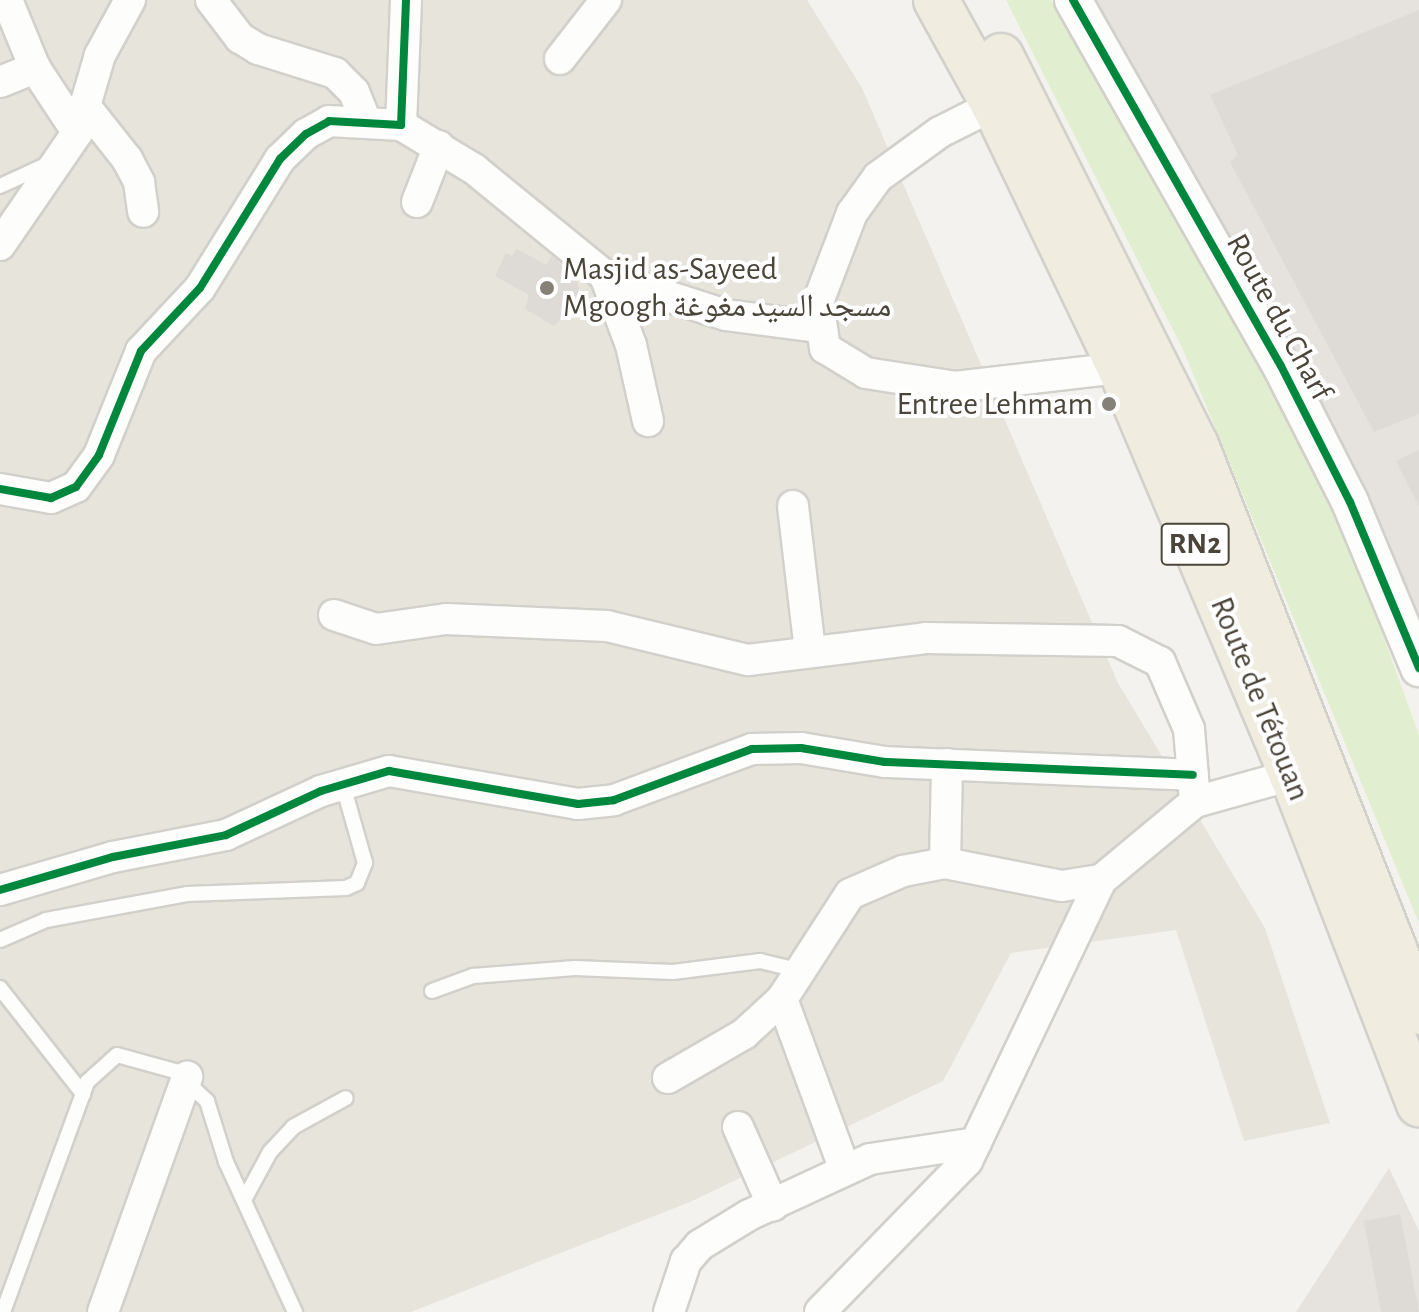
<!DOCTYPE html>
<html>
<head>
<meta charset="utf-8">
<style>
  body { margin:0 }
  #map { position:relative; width:1419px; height:1312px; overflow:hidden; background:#f4f2ee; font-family:"Alegreya Sans","Noto Naskh Arabic",sans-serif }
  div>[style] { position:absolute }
  .residential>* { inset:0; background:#e7e4dc }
  .industrial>* { inset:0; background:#e6e2de }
  .green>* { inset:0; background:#e1eecf }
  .building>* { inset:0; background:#dedbd6; transform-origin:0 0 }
  .roads { filter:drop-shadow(2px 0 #d2d0cb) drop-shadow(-2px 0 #d2d0cb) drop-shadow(0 2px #d2d0cb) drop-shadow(0 -2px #d2d0cb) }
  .service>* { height:14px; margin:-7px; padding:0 7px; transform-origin:7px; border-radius:7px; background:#fdfdfc }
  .minor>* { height:30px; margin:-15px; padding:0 15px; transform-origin:15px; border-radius:15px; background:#fdfdfc }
  .tertiary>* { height:36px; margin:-18px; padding:0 18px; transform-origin:18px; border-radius:18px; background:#fdfdfc }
  .trunk>* { height:44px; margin:-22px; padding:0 22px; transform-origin:22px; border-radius:22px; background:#f0ece0 }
  .cycleway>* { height:8px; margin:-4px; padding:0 4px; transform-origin:4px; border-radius:4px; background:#00873e }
  .dots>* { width:22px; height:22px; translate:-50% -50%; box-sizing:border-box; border:4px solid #fff; border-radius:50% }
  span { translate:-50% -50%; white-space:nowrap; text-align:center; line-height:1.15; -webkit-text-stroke:8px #fff; paint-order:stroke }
  .shield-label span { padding:2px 6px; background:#fff; border:2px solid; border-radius:6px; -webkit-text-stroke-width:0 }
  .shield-label { font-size:30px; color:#4b4439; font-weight:700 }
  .poi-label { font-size:32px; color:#4b4439 }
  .left { translate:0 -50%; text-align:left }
  .right { translate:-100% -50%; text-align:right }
  .street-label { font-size:32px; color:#4b4439 }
</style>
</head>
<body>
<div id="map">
  <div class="residential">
    <div style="clip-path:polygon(0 0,807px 0,862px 88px,1118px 683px,1265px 928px,1330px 1123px,1244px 1141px,1176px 930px,1011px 953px,943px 1081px,690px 1202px,411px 1312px,0 1312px)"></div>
  </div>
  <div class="industrial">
    <div style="clip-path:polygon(1086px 0,1419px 0,1419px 635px)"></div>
    <div style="clip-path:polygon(1389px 1168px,1419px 1231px,1419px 1312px,1296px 1312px)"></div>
  </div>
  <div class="green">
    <div style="clip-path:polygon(1006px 0,1051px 0,1328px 484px,1419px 735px,1419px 923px,1184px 352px)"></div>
  </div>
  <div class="building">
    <div style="clip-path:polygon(1419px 10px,1419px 414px,1374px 432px,1230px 162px,1238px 155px,1210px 95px)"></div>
    <div style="clip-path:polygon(517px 249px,546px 265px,552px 256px,577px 281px,581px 300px,554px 326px,525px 309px,529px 295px,495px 276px,506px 253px,512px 256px)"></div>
    <div style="clip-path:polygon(1419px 450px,1419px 507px,1396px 461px)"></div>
    <div style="left:1400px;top:1214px;width:100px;height:37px;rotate:79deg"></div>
  </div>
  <div class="roads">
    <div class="service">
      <div style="left:0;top:186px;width:55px;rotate:-24.7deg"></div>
      <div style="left:0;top:940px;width:50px;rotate:-23.5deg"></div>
      <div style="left:46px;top:920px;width:143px;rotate:-10.4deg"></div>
      <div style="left:187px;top:894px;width:159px;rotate:-2.2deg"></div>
      <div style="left:346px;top:888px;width:12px;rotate:-24deg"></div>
      <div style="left:357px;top:883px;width:22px;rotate:-68deg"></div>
      <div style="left:365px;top:863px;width:81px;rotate:-105.8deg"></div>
      <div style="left:0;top:988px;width:135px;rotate:51.9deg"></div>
      <div style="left:432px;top:991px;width:44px;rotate:-20.1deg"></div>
      <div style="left:473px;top:976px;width:102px;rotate:-4.5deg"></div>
      <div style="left:575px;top:968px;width:98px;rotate:2.3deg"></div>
      <div style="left:673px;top:972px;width:88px;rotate:-7.2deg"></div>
      <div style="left:760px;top:961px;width:43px;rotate:13.4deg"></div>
      <div style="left:244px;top:1200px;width:55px;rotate:-61.6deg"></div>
      <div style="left:270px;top:1152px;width:34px;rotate:-47deg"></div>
      <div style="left:293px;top:1127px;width:60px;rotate:-28.7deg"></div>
      <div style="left:3px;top:1312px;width:245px;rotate:-69.9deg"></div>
      <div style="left:87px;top:1082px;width:40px;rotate:-42deg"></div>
      <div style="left:117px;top:1055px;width:60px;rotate:15.4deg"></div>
      <div style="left:175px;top:1071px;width:44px;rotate:43.2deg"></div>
      <div style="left:207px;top:1101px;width:64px;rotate:72.7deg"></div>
      <div style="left:226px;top:1162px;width:165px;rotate:65.3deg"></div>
    </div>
    <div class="minor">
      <div style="left:7px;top:0;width:74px;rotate:67.6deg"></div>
      <div style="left:35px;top:68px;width:77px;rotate:56.7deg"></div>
      <div style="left:130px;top:0;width:63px;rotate:118.6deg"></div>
      <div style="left:100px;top:55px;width:53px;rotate:106.4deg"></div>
      <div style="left:85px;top:106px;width:68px;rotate:51.6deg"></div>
      <div style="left:127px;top:159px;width:26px;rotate:62deg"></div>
      <div style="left:139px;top:182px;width:30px;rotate:82deg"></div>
      <div style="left:211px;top:0;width:48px;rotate:52.7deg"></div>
      <div style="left:240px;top:38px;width:21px;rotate:31deg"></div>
      <div style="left:258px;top:49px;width:81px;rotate:17.3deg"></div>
      <div style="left:335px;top:73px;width:27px;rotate:45deg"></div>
      <div style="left:354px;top:92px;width:29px;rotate:68deg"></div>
      <div style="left:560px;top:59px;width:75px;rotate:-52.1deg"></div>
      <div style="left:0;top:82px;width:38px;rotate:-22deg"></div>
      <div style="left:994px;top:105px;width:60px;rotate:153.4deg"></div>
      <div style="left:940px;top:132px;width:77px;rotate:144deg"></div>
      <div style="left:878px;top:177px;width:44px;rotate:125.8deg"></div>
      <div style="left:852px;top:213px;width:95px;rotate:110.9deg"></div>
      <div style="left:818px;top:302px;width:47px;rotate:81.3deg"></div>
      <div style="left:825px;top:348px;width:48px;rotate:31.4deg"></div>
      <div style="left:866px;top:373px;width:90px;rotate:8.9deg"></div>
      <div style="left:955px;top:387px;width:166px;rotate:-6.6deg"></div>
      <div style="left:401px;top:125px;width:85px;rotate:31.1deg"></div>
      <div style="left:474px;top:169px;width:169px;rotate:39.2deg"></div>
      <div style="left:605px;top:276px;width:74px;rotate:69.4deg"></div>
      <div style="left:631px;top:345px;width:78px;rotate:77.4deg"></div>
      <div style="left:417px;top:202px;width:60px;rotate:-68.6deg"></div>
      <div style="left:0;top:245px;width:155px;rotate:-55.5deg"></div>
      <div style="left:605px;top:276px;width:127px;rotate:17.9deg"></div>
      <div style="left:726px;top:315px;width:93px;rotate:7.4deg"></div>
      <div style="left:0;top:489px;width:52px;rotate:10deg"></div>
      <div style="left:51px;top:498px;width:27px;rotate:-24deg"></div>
      <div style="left:76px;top:487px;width:39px;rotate:-54deg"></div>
      <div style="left:99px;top:455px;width:112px;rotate:-68deg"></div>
      <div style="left:141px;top:351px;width:86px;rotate:-46.9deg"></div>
      <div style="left:200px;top:288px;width:152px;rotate:-58.2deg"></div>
      <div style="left:280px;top:159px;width:36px;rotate:-44deg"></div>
      <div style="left:306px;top:134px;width:26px;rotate:-29deg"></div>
      <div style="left:329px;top:121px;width:72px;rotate:3.2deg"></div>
      <div style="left:401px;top:125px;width:125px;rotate:-87.7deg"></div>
      <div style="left:793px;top:506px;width:145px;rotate:83.3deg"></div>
      <div style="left:334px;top:615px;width:44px;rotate:18.4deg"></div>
      <div style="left:376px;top:629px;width:71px;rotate:-8.1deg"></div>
      <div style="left:446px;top:619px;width:161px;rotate:2.5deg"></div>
      <div style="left:607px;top:626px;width:145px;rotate:13.6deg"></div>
      <div style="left:748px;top:660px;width:179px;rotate:-7deg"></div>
      <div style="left:926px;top:638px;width:192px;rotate:0.9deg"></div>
      <div style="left:1118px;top:641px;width:47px;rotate:26.6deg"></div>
      <div style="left:1160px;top:662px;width:73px;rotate:66.6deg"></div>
      <div style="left:1189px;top:729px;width:73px;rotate:85.3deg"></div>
      <div style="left:1195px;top:802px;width:101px;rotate:-15.6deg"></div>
      <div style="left:945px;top:863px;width:99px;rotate:-88.8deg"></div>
      <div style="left:0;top:890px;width:118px;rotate:-16.3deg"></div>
      <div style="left:113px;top:857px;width:115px;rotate:-11deg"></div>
      <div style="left:226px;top:835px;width:105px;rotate:-24.9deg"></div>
      <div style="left:321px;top:791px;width:71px;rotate:-16.4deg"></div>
      <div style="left:389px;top:771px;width:192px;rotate:9.9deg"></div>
      <div style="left:578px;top:804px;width:36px;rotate:-6deg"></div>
      <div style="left:614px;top:800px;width:147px;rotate:-20.3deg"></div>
      <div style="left:752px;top:749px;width:49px;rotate:-1.2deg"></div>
      <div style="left:801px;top:748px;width:85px;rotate:9.5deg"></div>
      <div style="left:885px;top:762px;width:308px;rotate:2.4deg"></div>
      <div style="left:782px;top:999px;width:182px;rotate:69.8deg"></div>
      <div style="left:668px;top:1078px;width:88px;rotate:-30.1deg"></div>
      <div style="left:744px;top:1034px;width:52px;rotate:-42.6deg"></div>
      <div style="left:782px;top:999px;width:125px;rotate:-57.1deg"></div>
      <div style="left:850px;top:894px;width:58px;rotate:-23.5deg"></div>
      <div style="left:903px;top:871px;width:43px;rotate:-10.8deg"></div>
      <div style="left:945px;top:863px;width:119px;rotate:11.1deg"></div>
      <div style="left:1062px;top:886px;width:39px;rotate:-9deg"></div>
      <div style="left:1101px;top:880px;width:122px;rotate:-39.7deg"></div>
      <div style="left:738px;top:1127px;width:86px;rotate:66.1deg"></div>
      <div style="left:103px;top:1312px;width:250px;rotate:-70.3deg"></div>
      <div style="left:669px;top:1312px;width:54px;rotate:-71.6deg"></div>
      <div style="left:686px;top:1261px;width:21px;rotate:-49deg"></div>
      <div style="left:700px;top:1245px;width:57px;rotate:-31.5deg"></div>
      <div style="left:749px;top:1215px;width:133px;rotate:-24.8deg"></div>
      <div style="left:870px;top:1159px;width:107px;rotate:-8.6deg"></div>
      <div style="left:820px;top:1312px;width:211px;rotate:-45.8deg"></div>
      <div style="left:967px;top:1161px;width:311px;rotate:-64.5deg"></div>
    </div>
    <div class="tertiary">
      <div style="left:1073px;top:0;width:421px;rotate:60.4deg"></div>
      <div style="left:1281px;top:366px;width:153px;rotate:63.1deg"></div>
      <div style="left:1350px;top:502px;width:180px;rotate:67.4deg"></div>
    </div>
    <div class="trunk">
      <div style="left:936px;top:0;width:120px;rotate:61.1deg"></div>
      <div style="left:994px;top:105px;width:292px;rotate:64.4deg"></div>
      <div style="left:1120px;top:368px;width:442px;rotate:67.1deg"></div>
      <div style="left:1292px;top:775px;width:353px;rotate:68.9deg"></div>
      <div style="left:1001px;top:56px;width:435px;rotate:63.4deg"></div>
      <div style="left:1196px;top:445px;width:609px;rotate:68.53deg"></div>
    </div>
  </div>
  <div class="cycleway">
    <div style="left:1073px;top:0;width:421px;rotate:60.4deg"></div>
    <div style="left:1281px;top:366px;width:153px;rotate:63.1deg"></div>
    <div style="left:1350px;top:502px;width:180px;rotate:67.4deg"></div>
    <div style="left:0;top:489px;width:52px;rotate:10deg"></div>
    <div style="left:51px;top:498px;width:27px;rotate:-24deg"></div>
    <div style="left:76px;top:487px;width:39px;rotate:-54deg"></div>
    <div style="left:99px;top:455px;width:112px;rotate:-68deg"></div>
    <div style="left:141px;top:351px;width:86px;rotate:-46.9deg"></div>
    <div style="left:200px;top:288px;width:152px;rotate:-58.2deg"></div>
    <div style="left:280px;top:159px;width:36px;rotate:-44deg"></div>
    <div style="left:306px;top:134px;width:26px;rotate:-29deg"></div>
    <div style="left:329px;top:121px;width:72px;rotate:3.2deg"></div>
    <div style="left:401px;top:125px;width:125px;rotate:-87.7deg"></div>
    <div style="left:0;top:890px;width:118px;rotate:-16.3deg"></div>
    <div style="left:113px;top:857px;width:115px;rotate:-11deg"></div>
    <div style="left:226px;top:835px;width:105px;rotate:-24.9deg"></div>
    <div style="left:321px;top:791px;width:71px;rotate:-16.4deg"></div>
    <div style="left:389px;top:771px;width:192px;rotate:9.9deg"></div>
    <div style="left:578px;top:804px;width:36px;rotate:-6deg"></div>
    <div style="left:614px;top:800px;width:147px;rotate:-20.3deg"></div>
    <div style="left:752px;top:749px;width:49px;rotate:-1.2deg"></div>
    <div style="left:801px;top:748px;width:85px;rotate:9.5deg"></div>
    <div style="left:885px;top:762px;width:308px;rotate:2.4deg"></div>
  </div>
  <div class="dots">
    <div style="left:547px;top:288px;background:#868178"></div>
    <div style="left:1109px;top:404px;background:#868178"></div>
  </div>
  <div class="shield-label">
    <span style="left:1195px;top:544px">RN2</span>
  </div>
  <div class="poi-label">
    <span class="left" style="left:563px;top:288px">Masjid as-Sayeed<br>Mgoogh مسجد السيد مغوغة</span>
    <span class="right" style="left:1093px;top:404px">Entree Lehmam</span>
  </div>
  <div class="street-label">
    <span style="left:1279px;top:317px;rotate:61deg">Route du Charf</span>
    <span style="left:1260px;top:699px;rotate:68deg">Route de Tétouan</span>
  </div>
</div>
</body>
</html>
